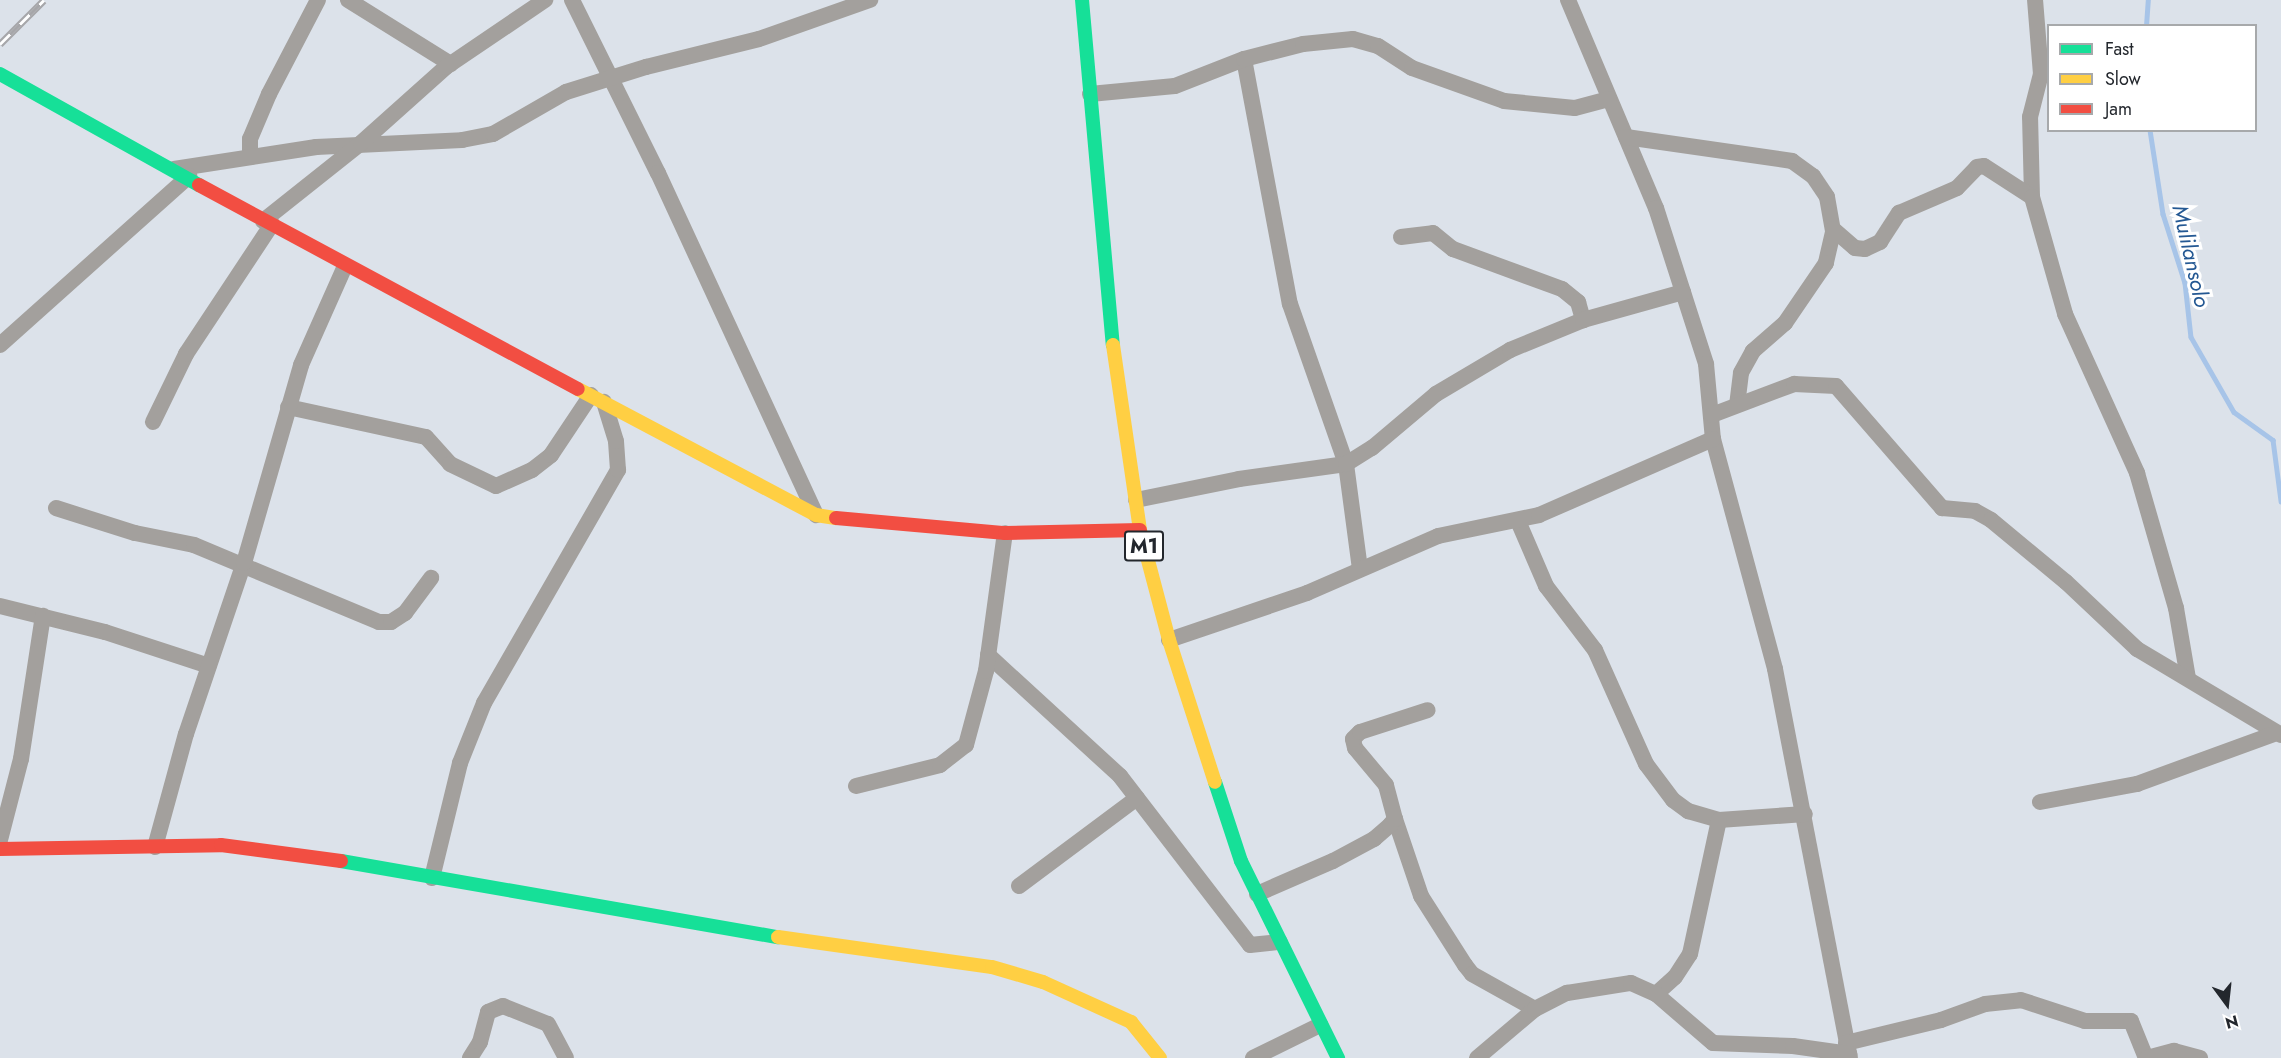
<!DOCTYPE html>
<html>
<head>
<meta charset="utf-8">
<style>
  body { margin:0 }
  #map { position:relative; width:2281px; height:1058px; overflow:hidden; background:#dce2ea; font-family:Jost,sans-serif }
  div>[style] { position:absolute }
  .stream>* { height:4.5px; margin:-2.25px; padding:0 2.25px; transform-origin:2.25px; border-radius:2.25px; background:#a7c4e8 }
  .street>* { height:16px; margin:-8px; padding:0 8px; transform-origin:8px; border-radius:8px; background:#a3a09d }
  .fast>* { height:14px; margin:-7px; padding:0 7px; transform-origin:7px; border-radius:7px; background:#16e098 }
  .slow>* { height:14px; margin:-7px; padding:0 7px; transform-origin:7px; border-radius:7px; background:#ffcf43 }
  .jam>* { height:14px; margin:-7px; padding:0 7px; transform-origin:7px; border-radius:7px; background:#f24e42 }
  .rail>* { height:7px; margin-top:-3.5px; transform-origin:0; background:repeating-linear-gradient(90deg,#fff 0 14px,#a6a6a9 0 28px); box-sizing:border-box; border-block:2px solid #a6a6a9 }
  span { translate:-50% -50%; white-space:nowrap; text-align:center; line-height:1.15; -webkit-text-stroke:6px #fff; paint-order:stroke }
  .shield-label span { padding:2px 4px; background:#fff; border:2px solid; border-radius:4px; -webkit-text-stroke-width:0 }
  .shield-label { font-size:20px; color:#23272d; font-weight:700 }
  .water-label { font-size:22px; color:#245893; font-style:italic }
  .legend { position:absolute; left:2047px; top:24px; width:210px; height:108px; box-sizing:border-box; background:#fff; border:2px solid #a7a9ab; margin:0; padding:8px 10px; list-style:none; font-size:18px; color:#23272d }
  .legend li { display:flex; align-items:center; gap:12px; height:30px }
  .legend b { width:30px; border:2px solid #a7a9ab }
  .north { position:absolute; left:2197px; top:974px; width:60px; height:60px; -webkit-text-stroke:4px #fff; paint-order:stroke; rotate:165deg; font-size:16px; font-weight:700; line-height:24px; text-align:center; color:#23272d }
  .north::after { content:''; display:block; margin:auto; width:21px; height:27px; background:#23272d; clip-path:polygon(50% 0,100% 100%,50% 72%,0 100%) }
</style>
</head>
<body>
<div id="map">
  <div class="stream">
    <div style="left:2146px;top:26px;width:26px;rotate:-86deg"></div>
    <div style="left:2150px;top:130px;width:85px;rotate:81.2deg"></div>
    <div style="left:2163px;top:214px;width:72px;rotate:72.3deg"></div>
    <div style="left:2185px;top:283px;width:54px;rotate:83.7deg"></div>
    <div style="left:2191px;top:337px;width:86px;rotate:60.2deg"></div>
    <div style="left:2234px;top:412px;width:48px;rotate:35.7deg"></div>
    <div style="left:2273px;top:440px;width:62px;rotate:82.5deg"></div>
  </div>
  <div class="street">
    <div style="left:348px;top:0;width:121px;rotate:31.9deg"></div>
    <div style="left:572px;top:0;width:193px;rotate:63.6deg"></div>
    <div style="left:658px;top:173px;width:377px;rotate:65.2deg"></div>
    <div style="left:1568px;top:0;width:226px;rotate:67.1deg"></div>
    <div style="left:1656px;top:208px;width:164px;rotate:72.2deg"></div>
    <div style="left:1706px;top:364px;width:75px;rotate:84.7deg"></div>
    <div style="left:1713px;top:439px;width:238px;rotate:74.9deg"></div>
    <div style="left:1775px;top:669px;width:396px;rotate:79.1deg"></div>
    <div style="left:1244px;top:59px;width:249px;rotate:79.4deg"></div>
    <div style="left:1290px;top:304px;width:170px;rotate:70.7deg"></div>
    <div style="left:1346px;top:464px;width:106px;rotate:82.4deg"></div>
    <div style="left:1090px;top:94px;width:85px;rotate:-5.4deg"></div>
    <div style="left:1175px;top:86px;width:74px;rotate:-21.4deg"></div>
    <div style="left:1244px;top:59px;width:61px;rotate:-14.3deg"></div>
    <div style="left:1303px;top:44px;width:50px;rotate:-5.7deg"></div>
    <div style="left:1353px;top:39px;width:26px;rotate:16deg"></div>
    <div style="left:1378px;top:46px;width:40px;rotate:32.9deg"></div>
    <div style="left:1412px;top:68px;width:98px;rotate:19.7deg"></div>
    <div style="left:1504px;top:101px;width:71px;rotate:5.6deg"></div>
    <div style="left:1575px;top:108px;width:35px;rotate:-15deg"></div>
    <div style="left:1626px;top:137px;width:168px;rotate:8.2deg"></div>
    <div style="left:1792px;top:161px;width:26px;rotate:36deg"></div>
    <div style="left:1813px;top:176px;width:25px;rotate:56deg"></div>
    <div style="left:1827px;top:197px;width:36px;rotate:80deg"></div>
    <div style="left:1833px;top:232px;width:32px;rotate:103deg"></div>
    <div style="left:1826px;top:263px;width:73px;rotate:124.3deg"></div>
    <div style="left:1785px;top:323px;width:43px;rotate:138.8deg"></div>
    <div style="left:1753px;top:351px;width:25px;rotate:119deg"></div>
    <div style="left:1741px;top:373px;width:32px;rotate:97deg"></div>
    <div style="left:250px;top:157px;width:18px;rotate:-90deg"></div>
    <div style="left:250px;top:139px;width:49px;rotate:-67.1deg"></div>
    <div style="left:269px;top:94px;width:106px;rotate:-62.5deg"></div>
    <div style="left:174px;top:169px;width:144px;rotate:-8.8deg"></div>
    <div style="left:316px;top:147px;width:146px;rotate:-2.7deg"></div>
    <div style="left:462px;top:140px;width:32px;rotate:-11deg"></div>
    <div style="left:493px;top:134px;width:84px;rotate:-29.9deg"></div>
    <div style="left:566px;top:92px;width:84px;rotate:-17.4deg"></div>
    <div style="left:646px;top:67px;width:116px;rotate:-13.9deg"></div>
    <div style="left:759px;top:39px;width:118px;rotate:-19.4deg"></div>
    <div style="left:2032px;top:197px;width:80px;rotate:-91.4deg"></div>
    <div style="left:2030px;top:117px;width:44px;rotate:-75.7deg"></div>
    <div style="left:2041px;top:74px;width:74px;rotate:-94.6deg"></div>
    <div style="left:263px;top:221px;width:125px;rotate:-38.5deg"></div>
    <div style="left:361px;top:143px;width:114px;rotate:-41.8deg"></div>
    <div style="left:446px;top:67px;width:120px;rotate:-34.1deg"></div>
    <div style="left:1833px;top:229px;width:29px;rotate:41deg"></div>
    <div style="left:1855px;top:248px;width:10px;rotate:6deg"></div>
    <div style="left:1865px;top:249px;width:17px;rotate:-25deg"></div>
    <div style="left:1880px;top:242px;width:35px;rotate:-57deg"></div>
    <div style="left:1899px;top:213px;width:63px;rotate:-23.3deg"></div>
    <div style="left:1957px;top:188px;width:29px;rotate:-46deg"></div>
    <div style="left:1977px;top:167px;width:7px;rotate:-8deg"></div>
    <div style="left:1984px;top:166px;width:57px;rotate:32.9deg"></div>
    <div style="left:2032px;top:197px;width:122px;rotate:74.2deg"></div>
    <div style="left:2065px;top:314px;width:175px;rotate:65.6deg"></div>
    <div style="left:2137px;top:473px;width:141px;rotate:73.9deg"></div>
    <div style="left:2176px;top:608px;width:71px;rotate:80.3deg"></div>
    <div style="left:1401px;top:237px;width:32px;rotate:-7deg"></div>
    <div style="left:1433px;top:233px;width:26px;rotate:39deg"></div>
    <div style="left:1453px;top:249px;width:116px;rotate:20.2deg"></div>
    <div style="left:1562px;top:289px;width:21px;rotate:39deg"></div>
    <div style="left:1578px;top:302px;width:19px;rotate:74deg"></div>
    <div style="left:0;top:345px;width:254px;rotate:-41.8deg"></div>
    <div style="left:288px;top:407px;width:141px;rotate:12.3deg"></div>
    <div style="left:426px;top:437px;width:36px;rotate:48deg"></div>
    <div style="left:450px;top:464px;width:51px;rotate:25.6deg"></div>
    <div style="left:496px;top:486px;width:39px;rotate:-24deg"></div>
    <div style="left:532px;top:470px;width:24px;rotate:-38deg"></div>
    <div style="left:551px;top:455px;width:72px;rotate:-56.3deg"></div>
    <div style="left:1712px;top:415px;width:88px;rotate:-20.7deg"></div>
    <div style="left:1794px;top:384px;width:42px;rotate:2.7deg"></div>
    <div style="left:1836px;top:386px;width:162px;rotate:49deg"></div>
    <div style="left:1942px;top:508px;width:33px;rotate:5deg"></div>
    <div style="left:1975px;top:511px;width:18px;rotate:29deg"></div>
    <div style="left:1991px;top:520px;width:97px;rotate:39.6deg"></div>
    <div style="left:2066px;top:582px;width:98px;rotate:43.3deg"></div>
    <div style="left:2137px;top:649px;width:168px;rotate:30.8deg"></div>
    <div style="left:153px;top:422px;width:76px;rotate:-64.1deg"></div>
    <div style="left:186px;top:354px;width:156px;rotate:-56.5deg"></div>
    <div style="left:1136px;top:500px;width:105px;rotate:-11.5deg"></div>
    <div style="left:1239px;top:479px;width:108px;rotate:-8deg"></div>
    <div style="left:1346px;top:464px;width:31px;rotate:-32deg"></div>
    <div style="left:1372px;top:448px;width:84px;rotate:-40.2deg"></div>
    <div style="left:1436px;top:394px;width:86px;rotate:-30.7deg"></div>
    <div style="left:1510px;top:350px;width:79px;rotate:-22.3deg"></div>
    <div style="left:1583px;top:320px;width:104px;rotate:-15.6deg"></div>
    <div style="left:56px;top:508px;width:83px;rotate:17.6deg"></div>
    <div style="left:135px;top:533px;width:60px;rotate:11.5deg"></div>
    <div style="left:194px;top:545px;width:200px;rotate:22.6deg"></div>
    <div style="left:379px;top:622px;width:12px"></div>
    <div style="left:391px;top:622px;width:17px;rotate:-33deg"></div>
    <div style="left:405px;top:613px;width:44px;rotate:-53.4deg"></div>
    <div style="left:1518px;top:521px;width:71px;rotate:66.7deg"></div>
    <div style="left:1546px;top:586px;width:81px;rotate:52.6deg"></div>
    <div style="left:1595px;top:650px;width:125px;rotate:65.9deg"></div>
    <div style="left:1646px;top:764px;width:45px;rotate:53.1deg"></div>
    <div style="left:1673px;top:800px;width:19px;rotate:36deg"></div>
    <div style="left:1688px;top:811px;width:32px;rotate:16deg"></div>
    <div style="left:1719px;top:820px;width:86px;rotate:-4deg"></div>
    <div style="left:0;top:606px;width:108px;rotate:13.9deg"></div>
    <div style="left:105px;top:632px;width:109px;rotate:18.1deg"></div>
    <div style="left:1169px;top:640px;width:146px;rotate:-18.8deg"></div>
    <div style="left:1307px;top:593px;width:143px;rotate:-23.5deg"></div>
    <div style="left:1438px;top:536px;width:103px;rotate:-11.7deg"></div>
    <div style="left:1539px;top:515px;width:190px;rotate:-23.6deg"></div>
    <div style="left:988px;top:655px;width:179px;rotate:42.5deg"></div>
    <div style="left:1120px;top:776px;width:213px;rotate:52.4deg"></div>
    <div style="left:1250px;top:945px;width:30px;rotate:-6deg"></div>
    <div style="left:856px;top:786px;width:87px;rotate:-14deg"></div>
    <div style="left:940px;top:765px;width:33px;rotate:-38deg"></div>
    <div style="left:966px;top:745px;width:77px;rotate:-74.9deg"></div>
    <div style="left:986px;top:671px;width:139px;rotate:-82.2deg"></div>
    <div style="left:2040px;top:802px;width:99px;rotate:-10.5deg"></div>
    <div style="left:2137px;top:784px;width:148px;rotate:-20.1deg"></div>
    <div style="left:1395px;top:819px;width:81px;rotate:71.3deg"></div>
    <div style="left:1421px;top:896px;width:82px;rotate:57.5deg"></div>
    <div style="left:1465px;top:965px;width:11px;rotate:52deg"></div>
    <div style="left:1472px;top:974px;width:72px;rotate:29.1deg"></div>
    <div style="left:0;top:840px;width:84px;rotate:-75.5deg"></div>
    <div style="left:21px;top:759px;width:145px;rotate:-81.3deg"></div>
    <div style="left:155px;top:847px;width:117px;rotate:-74.7deg"></div>
    <div style="left:186px;top:734px;width:181px;rotate:-71.3deg"></div>
    <div style="left:244px;top:563px;width:206px;rotate:-73.9deg"></div>
    <div style="left:301px;top:365px;width:108px;rotate:-66deg"></div>
    <div style="left:432px;top:878px;width:118px;rotate:-76.3deg"></div>
    <div style="left:460px;top:763px;width:65px;rotate:-68.2deg"></div>
    <div style="left:484px;top:703px;width:269px;rotate:-60.1deg"></div>
    <div style="left:618px;top:470px;width:29px;rotate:-94deg"></div>
    <div style="left:616px;top:441px;width:41px;rotate:-107.1deg"></div>
    <div style="left:1019px;top:886px;width:147px;rotate:-36.7deg"></div>
    <div style="left:1257px;top:894px;width:83px;rotate:-23.5deg"></div>
    <div style="left:1333px;top:861px;width:47px;rotate:-28.2deg"></div>
    <div style="left:1374px;top:839px;width:21px;rotate:-41deg"></div>
    <div style="left:1390px;top:825px;width:8px;rotate:-50deg"></div>
    <div style="left:1395px;top:819px;width:35px;rotate:-105deg"></div>
    <div style="left:1386px;top:785px;width:48px;rotate:-130deg"></div>
    <div style="left:1355px;top:748px;width:9px;rotate:-103deg"></div>
    <div style="left:1353px;top:739px;width:10px;rotate:-45deg"></div>
    <div style="left:1360px;top:732px;width:71px;rotate:-17.9deg"></div>
    <div style="left:1656px;top:994px;width:25px;rotate:-42deg"></div>
    <div style="left:1675px;top:977px;width:27px;rotate:-57deg"></div>
    <div style="left:1690px;top:954px;width:137px;rotate:-77.8deg"></div>
    <div style="left:1846px;top:1043px;width:98px;rotate:-13.6deg"></div>
    <div style="left:1941px;top:1020px;width:47px;rotate:-20deg"></div>
    <div style="left:1985px;top:1004px;width:36px;rotate:-6deg"></div>
    <div style="left:2021px;top:1000px;width:67px;rotate:18.2deg"></div>
    <div style="left:2085px;top:1021px;width:46px"></div>
    <div style="left:2131px;top:1021px;width:40px;rotate:68deg"></div>
    <div style="left:470px;top:1058px;width:19px;rotate:-58deg"></div>
    <div style="left:480px;top:1042px;width:31px;rotate:-75deg"></div>
    <div style="left:488px;top:1012px;width:16px;rotate:-22deg"></div>
    <div style="left:503px;top:1006px;width:48px;rotate:21.8deg"></div>
    <div style="left:548px;top:1024px;width:38px;rotate:62deg"></div>
    <div style="left:1253px;top:1058px;width:75px;rotate:-26.2deg"></div>
    <div style="left:1477px;top:1058px;width:76px;rotate:-40.2deg"></div>
    <div style="left:1535px;top:1009px;width:36px;rotate:-27deg"></div>
    <div style="left:1567px;top:993px;width:65px;rotate:-8.9deg"></div>
    <div style="left:1631px;top:983px;width:27px;rotate:24deg"></div>
    <div style="left:1656px;top:994px;width:75px;rotate:40.7deg"></div>
    <div style="left:1713px;top:1043px;width:80px;rotate:2.1deg"></div>
    <div style="left:1793px;top:1046px;width:57px;rotate:8.1deg"></div>
    <div style="left:2147px;top:1058px;width:28px;rotate:-15deg"></div>
    <div style="left:2174px;top:1051px;width:27px;rotate:15deg"></div>
  </div>
  <div class="fast">
    <div style="left:1082px;top:0;width:346px;rotate:84.9deg"></div>
    <div style="left:0;top:74px;width:228px;rotate:29.2deg"></div>
    <div style="left:1215px;top:782px;width:83px;rotate:71.8deg"></div>
    <div style="left:1241px;top:861px;width:220px;rotate:63.8deg"></div>
    <div style="left:341px;top:861px;width:444px;rotate:9.9deg"></div>
  </div>
  <div class="slow">
    <div style="left:1113px;top:345px;width:187px;rotate:81.7deg"></div>
    <div style="left:1140px;top:530px;width:114px;rotate:75.2deg"></div>
    <div style="left:1169px;top:640px;width:149px;rotate:72.1deg"></div>
    <div style="left:578px;top:389px;width:269px;rotate:27.9deg"></div>
    <div style="left:816px;top:515px;width:20px;rotate:9deg"></div>
    <div style="left:778px;top:937px;width:216px;rotate:8deg"></div>
    <div style="left:992px;top:967px;width:53px;rotate:16.4deg"></div>
    <div style="left:1043px;top:982px;width:97px;rotate:24.4deg"></div>
    <div style="left:1131px;top:1022px;width:46px;rotate:51.1deg"></div>
  </div>
  <div class="jam">
    <div style="left:199px;top:185px;width:430px;rotate:28.3deg"></div>
    <div style="left:836px;top:518px;width:170px;rotate:5.1deg"></div>
    <div style="left:1005px;top:533px;width:135px;rotate:-1.3deg"></div>
    <div style="left:0;top:849px;width:221px;rotate:-1deg"></div>
    <div style="left:221px;top:845px;width:121px;rotate:7.6deg"></div>
  </div>
  <div class="rail">
    <div style="left:0;top:44px;width:62px;rotate:-45deg"></div>
  </div>
  <div class="shield-label">
    <span style="left:1144px;top:546px">M1</span>
  </div>
  <div class="water-label">
    <span style="left:2191px;top:256px;rotate:77deg">Mulilansolo</span>
  </div>
  <ul class="legend">
  <li><b style="height:8px;background:#16e098"></b>Fast</li>
  <li><b style="height:8px;background:#ffcf43"></b>Slow</li>
  <li><b style="height:8px;background:#f24e42"></b>Jam</li>
  </ul>
  <div class="north">N</div>
</div>
</body>
</html>
